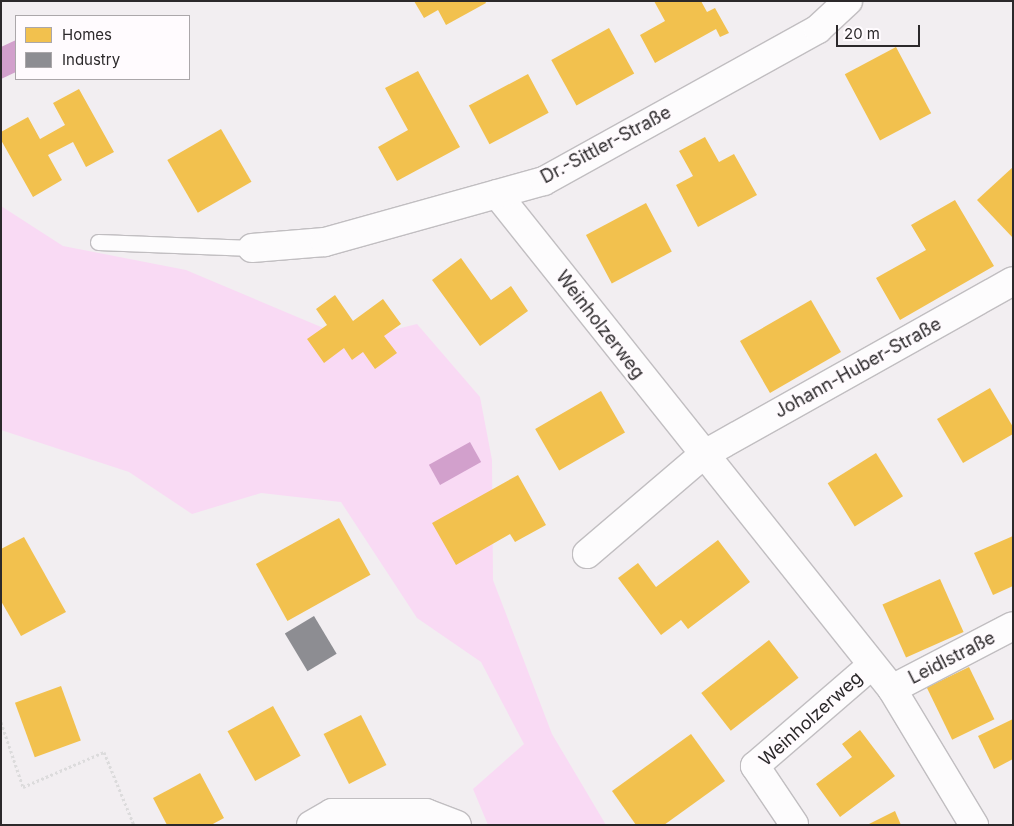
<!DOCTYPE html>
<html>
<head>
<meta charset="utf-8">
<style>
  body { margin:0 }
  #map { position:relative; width:1014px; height:826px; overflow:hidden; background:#f2eef1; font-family:Inter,sans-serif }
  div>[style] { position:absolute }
  .green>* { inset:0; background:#f9daf4 }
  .water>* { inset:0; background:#d2a0cc; transform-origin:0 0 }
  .homes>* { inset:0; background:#f2c14e; transform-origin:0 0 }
  .industry>* { inset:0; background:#8d8d92; transform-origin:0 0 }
  .path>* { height:3px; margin-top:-1.5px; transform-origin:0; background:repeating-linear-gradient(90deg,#dcdbdc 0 2.5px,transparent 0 5px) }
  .roads { filter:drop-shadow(1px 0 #c1bec1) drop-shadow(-1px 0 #c1bec1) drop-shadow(0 1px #c1bec1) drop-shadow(0 -1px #c1bec1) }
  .service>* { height:15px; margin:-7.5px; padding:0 7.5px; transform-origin:7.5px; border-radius:7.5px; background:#fdfcfd }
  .minor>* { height:28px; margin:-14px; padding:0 14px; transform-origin:14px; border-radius:14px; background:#fdfcfd }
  span { translate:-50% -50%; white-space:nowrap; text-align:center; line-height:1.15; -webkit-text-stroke:5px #fffbfe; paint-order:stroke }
  .street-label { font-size:18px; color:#2c292b }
  .frame { position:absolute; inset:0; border:2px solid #2c292b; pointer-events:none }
  .legend { position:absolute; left:15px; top:15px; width:175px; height:65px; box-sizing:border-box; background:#fffbfe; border:1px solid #aba7aa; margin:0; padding:6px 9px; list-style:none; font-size:15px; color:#2c292b }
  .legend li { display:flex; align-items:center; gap:10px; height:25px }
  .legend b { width:25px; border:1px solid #aba7aa }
  .scale { position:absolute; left:836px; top:25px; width:84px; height:22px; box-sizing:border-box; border:2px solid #2c292b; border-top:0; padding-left:6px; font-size:15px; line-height:18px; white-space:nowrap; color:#2c292b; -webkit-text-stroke:4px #fffbfe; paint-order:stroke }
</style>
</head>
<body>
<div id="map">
  <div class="green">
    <div style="clip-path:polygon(1px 206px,63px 246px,186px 270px,352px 340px,417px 324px,480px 397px,492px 460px,493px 580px,552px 734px,606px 825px,488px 825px,473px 789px,524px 744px,481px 662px,417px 618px,341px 502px,261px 493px,192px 514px,129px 472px,1px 430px)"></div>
  </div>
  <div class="water">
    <div style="clip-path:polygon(16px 40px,16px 72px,1px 79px,1px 47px)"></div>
    <div style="left:470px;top:442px;width:23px;height:47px;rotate:61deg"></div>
  </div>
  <div class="homes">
    <div style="clip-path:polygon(414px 1px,485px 1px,486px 3px,446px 25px,438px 10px,424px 18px)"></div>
    <div style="clip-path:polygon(654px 1px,701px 1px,707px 12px,715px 8px,729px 33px,720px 37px,716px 29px,655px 63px,640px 35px,665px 21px)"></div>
    <div style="left:609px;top:28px;width:52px;height:66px;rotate:61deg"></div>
    <div style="left:896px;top:47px;width:75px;height:58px;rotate:62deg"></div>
    <div style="clip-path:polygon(418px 71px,460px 147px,397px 181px,378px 147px,408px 130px,385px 88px)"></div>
    <div style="left:528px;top:74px;width:44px;height:67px;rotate:62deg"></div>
    <div style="clip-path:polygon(79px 89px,114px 152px,86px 167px,73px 142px,48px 155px,62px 180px,33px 197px,1px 140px,1px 132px,28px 117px,40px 139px,65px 125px,53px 103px)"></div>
    <div style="left:221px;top:129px;width:61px;height:62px;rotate:60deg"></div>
    <div style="clip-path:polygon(705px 137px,719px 162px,734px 154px,757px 195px,698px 227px,676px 185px,693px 176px,679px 151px)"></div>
    <div style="clip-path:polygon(1013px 167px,1013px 238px,977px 200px)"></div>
    <div style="clip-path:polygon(955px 200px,994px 266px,900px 320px,876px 278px,926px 250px,911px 225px)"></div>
    <div style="left:646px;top:203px;width:55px;height:68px;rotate:62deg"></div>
    <div style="clip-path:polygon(461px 258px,491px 300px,511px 286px,528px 311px,480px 346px,432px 280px)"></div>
    <div style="clip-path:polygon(335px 295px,353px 321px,383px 299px,401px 324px,384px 336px,397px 353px,375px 369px,363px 352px,352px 360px,344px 348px,324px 363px,307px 339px,327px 325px,316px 309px)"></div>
    <div style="left:811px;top:300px;width:60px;height:82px;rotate:60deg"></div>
    <div style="clip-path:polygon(990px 388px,1013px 427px,1013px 434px,963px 463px,937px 419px)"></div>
    <div style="left:601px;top:391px;width:48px;height:76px;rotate:60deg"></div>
    <div style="left:876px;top:453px;width:51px;height:57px;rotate:58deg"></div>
    <div style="clip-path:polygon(518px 475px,546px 525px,515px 542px,510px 534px,456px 565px,432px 523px)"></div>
    <div style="left:339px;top:518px;width:65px;height:95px;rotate:61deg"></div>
    <div style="clip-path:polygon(1013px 536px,1013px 586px,993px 595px,974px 553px)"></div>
    <div style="clip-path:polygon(24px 537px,66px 612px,21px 636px,1px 601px,1px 549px)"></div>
    <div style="clip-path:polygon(718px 540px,750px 582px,688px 629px,681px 620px,661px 635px,618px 578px,638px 563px,656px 587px)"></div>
    <div style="left:940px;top:579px;width:58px;height:63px;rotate:66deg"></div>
    <div style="left:769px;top:640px;width:48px;height:86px;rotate:52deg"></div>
    <div style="left:969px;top:667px;width:58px;height:47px;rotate:64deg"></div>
    <div style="left:61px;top:686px;width:58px;height:49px;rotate:70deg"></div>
    <div style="left:273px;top:706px;width:57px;height:52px;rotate:61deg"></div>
    <div style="left:361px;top:715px;width:56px;height:42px;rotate:63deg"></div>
    <div style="clip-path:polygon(1013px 719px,1013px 759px,994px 769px,978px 736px)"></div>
    <div style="clip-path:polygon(860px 730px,895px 776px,840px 817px,816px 784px,852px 757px,842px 744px)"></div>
    <div style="clip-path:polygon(691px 734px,725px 781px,664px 825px,636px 825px,612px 791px)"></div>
    <div style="clip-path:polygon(200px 773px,224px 818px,211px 825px,167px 825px,153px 798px)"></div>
    <div style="clip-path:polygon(895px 811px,901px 825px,867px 825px)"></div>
  </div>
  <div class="industry">
    <div style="left:314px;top:616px;width:44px;height:34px;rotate:59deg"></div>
  </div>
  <div class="path">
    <div style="left:1px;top:722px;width:69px;rotate:71.3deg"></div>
    <div style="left:23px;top:787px;width:88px;rotate:-23.4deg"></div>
    <div style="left:104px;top:752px;width:79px;rotate:67.7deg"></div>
  </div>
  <div class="roads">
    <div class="service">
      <div style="left:98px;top:242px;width:154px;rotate:2.2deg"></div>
    </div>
    <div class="minor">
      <div style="left:497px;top:194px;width:633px;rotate:51.41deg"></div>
      <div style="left:892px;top:689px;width:159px;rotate:58.9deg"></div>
      <div style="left:252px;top:248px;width:73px;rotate:-4.7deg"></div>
      <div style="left:325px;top:242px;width:227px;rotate:-15.6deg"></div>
      <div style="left:544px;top:181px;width:313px;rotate:-29deg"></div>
      <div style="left:818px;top:29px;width:41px;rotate:-43deg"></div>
      <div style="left:587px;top:554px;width:153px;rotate:-40.5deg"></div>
      <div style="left:703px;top:455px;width:355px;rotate:-29.3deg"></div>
      <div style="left:892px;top:689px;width:136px;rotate:-27.5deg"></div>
      <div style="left:794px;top:824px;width:70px;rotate:-123.9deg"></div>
      <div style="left:755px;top:766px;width:153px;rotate:-40.8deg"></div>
      <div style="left:311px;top:825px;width:24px;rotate:-30deg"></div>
      <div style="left:332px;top:813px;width:94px"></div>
      <div style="left:426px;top:813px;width:33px;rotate:21deg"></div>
    </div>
  </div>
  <div class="street-label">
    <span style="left:606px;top:145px;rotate:-28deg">Dr.-Sittler-Straße</span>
    <span style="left:600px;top:325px;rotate:52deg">Weinholzerweg</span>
    <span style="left:858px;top:368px;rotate:-29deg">Johann-Huber-Straße</span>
    <span style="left:952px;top:658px;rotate:-27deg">Leidlstraße</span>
    <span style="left:811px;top:719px;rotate:-42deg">Weinholzerweg</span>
  </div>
  <div class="frame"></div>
  <ul class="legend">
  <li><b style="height:14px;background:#f2c14e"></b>Homes</li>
  <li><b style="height:14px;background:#8d8d92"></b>Industry</li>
  </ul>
  <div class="scale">20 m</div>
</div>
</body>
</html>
